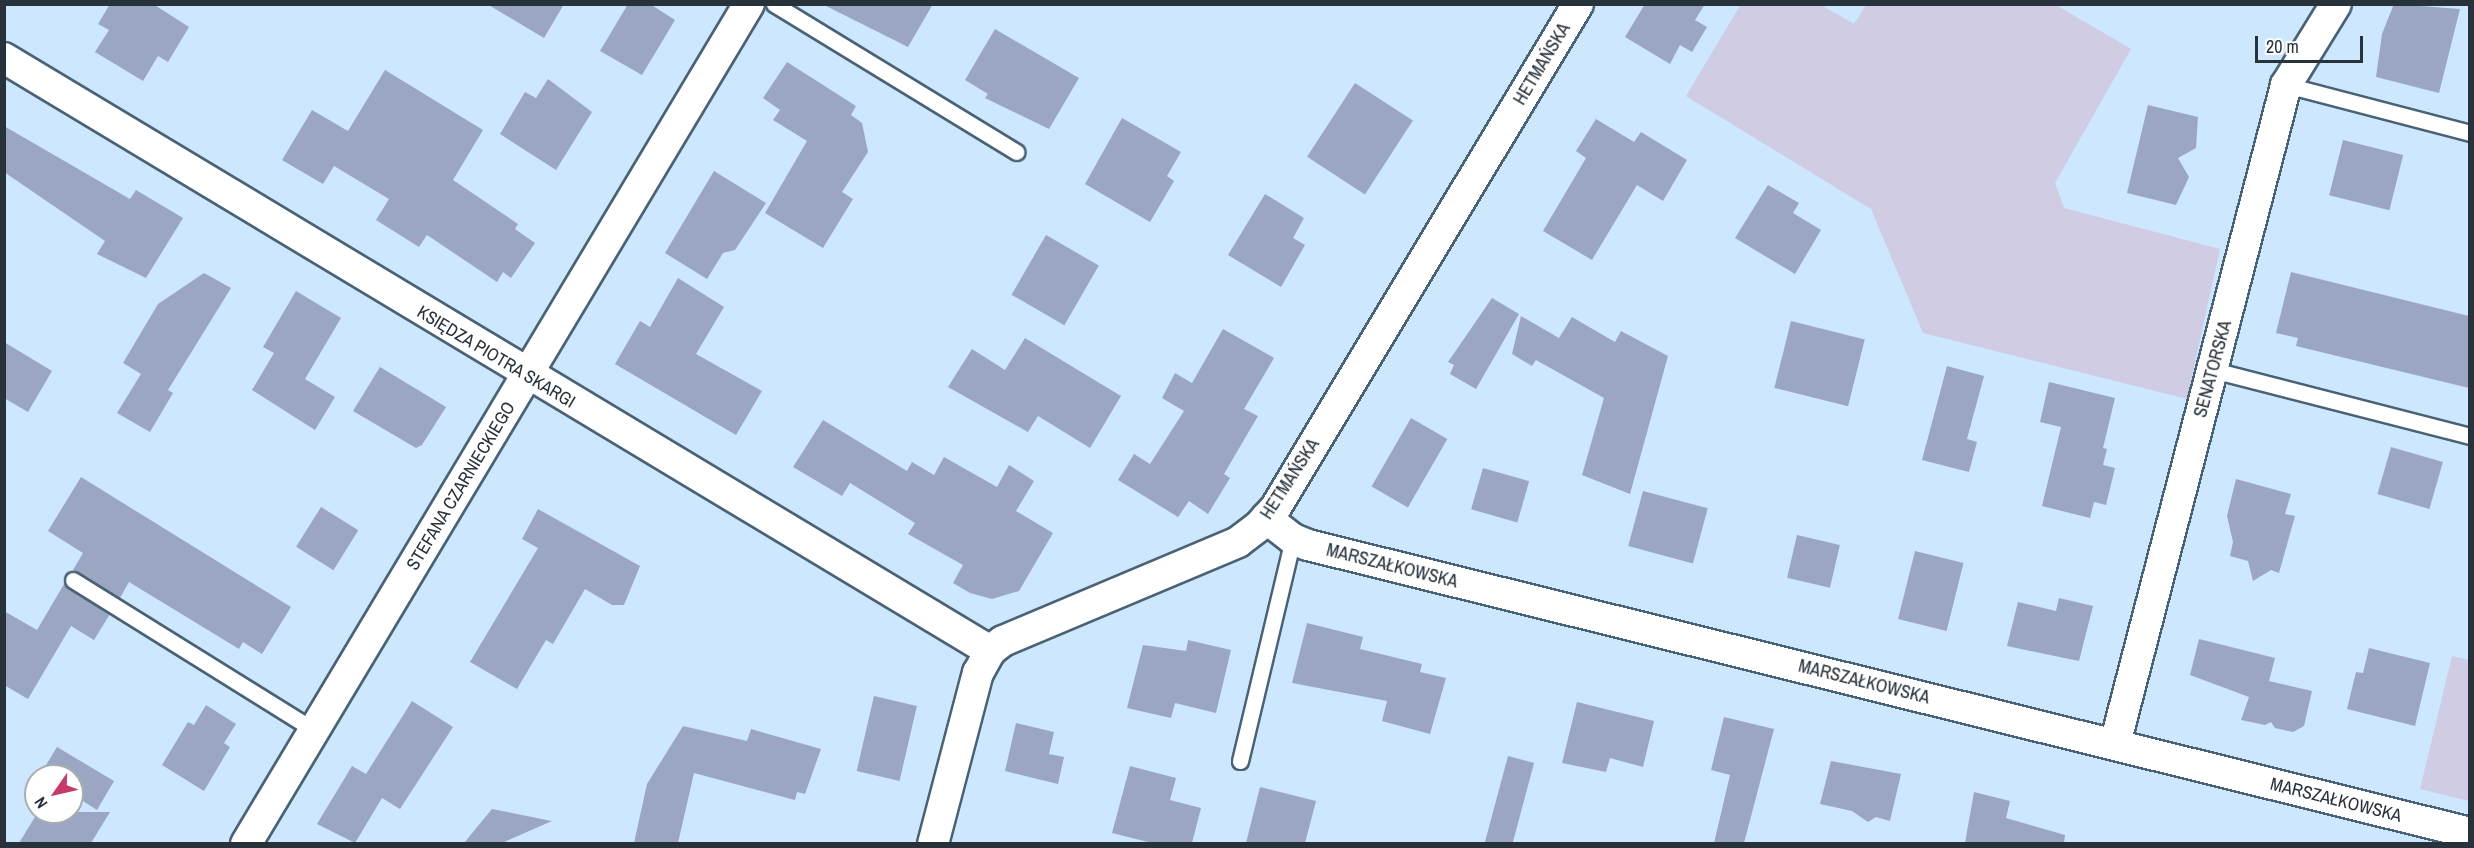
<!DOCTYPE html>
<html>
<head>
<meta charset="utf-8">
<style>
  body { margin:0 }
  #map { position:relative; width:2474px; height:848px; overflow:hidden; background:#cce7fe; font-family:"Archivo Narrow",sans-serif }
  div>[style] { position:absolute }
  .green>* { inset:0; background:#cfcce3 }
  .building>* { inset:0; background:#9ba7c2; transform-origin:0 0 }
  .roads { filter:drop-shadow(2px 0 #4a6275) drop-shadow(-2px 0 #4a6275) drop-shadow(0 2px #4a6275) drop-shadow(0 -2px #4a6275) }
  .lane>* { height:15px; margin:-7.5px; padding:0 7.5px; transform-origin:7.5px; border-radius:7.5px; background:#fff }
  .street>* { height:30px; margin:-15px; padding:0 15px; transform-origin:15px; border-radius:15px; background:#fff }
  span { translate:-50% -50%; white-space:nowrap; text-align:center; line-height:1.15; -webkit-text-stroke:4.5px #fff; paint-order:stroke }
  .street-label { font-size:18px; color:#28323b }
  .frame { position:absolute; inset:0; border:6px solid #28323b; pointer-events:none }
  .north { position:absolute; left:24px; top:764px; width:60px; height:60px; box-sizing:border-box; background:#fff; border:2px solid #a9adb1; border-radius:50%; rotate:236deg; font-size:16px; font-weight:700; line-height:24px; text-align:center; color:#28323b }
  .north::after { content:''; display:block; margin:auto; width:21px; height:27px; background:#c63a6b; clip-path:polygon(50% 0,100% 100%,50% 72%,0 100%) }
  .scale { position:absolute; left:2255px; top:36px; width:108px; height:27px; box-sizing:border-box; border:3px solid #28323b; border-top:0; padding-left:8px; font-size:18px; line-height:21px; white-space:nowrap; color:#28323b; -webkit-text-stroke:4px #fff; paint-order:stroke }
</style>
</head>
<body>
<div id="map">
  <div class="green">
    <div style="clip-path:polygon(1741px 4px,1821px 5px,1854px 24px,1866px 5px,2056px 5px,2131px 49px,2055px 183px,2064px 208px,2220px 249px,2187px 399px,1923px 333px,1871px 209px,1686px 96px)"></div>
    <div style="clip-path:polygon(2452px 656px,2469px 660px,2469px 801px,2420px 789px)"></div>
  </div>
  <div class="building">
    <div style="clip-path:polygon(110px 4px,153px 4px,189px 27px,168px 62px,158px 56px,143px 81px,95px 52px,109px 30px,98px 24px)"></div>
    <div style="clip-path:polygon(487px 4px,564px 4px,544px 38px)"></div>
    <div style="clip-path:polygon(628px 4px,650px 4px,675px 20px,642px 75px,600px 51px)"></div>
    <div style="clip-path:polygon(822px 4px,933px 4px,908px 47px)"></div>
    <div style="clip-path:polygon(1645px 4px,1705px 4px,1695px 20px,1707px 27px,1692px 52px,1680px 45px,1670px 64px,1625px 37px)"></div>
    <div style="clip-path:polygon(2394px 4px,2460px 9px,2439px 93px,2376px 77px,2382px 34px)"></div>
    <div style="clip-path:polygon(995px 29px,1079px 78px,1049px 129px,985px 98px,988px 94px,965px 80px)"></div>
    <div style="clip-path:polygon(787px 62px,856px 106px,851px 115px,862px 123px,868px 152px,842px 192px,853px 199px,823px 248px,765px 213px,807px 141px,773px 120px,780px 110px,763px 98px)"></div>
    <div style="clip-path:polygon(385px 70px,483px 130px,453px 180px,518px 224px,515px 229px,535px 243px,511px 278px,503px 272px,497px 282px,427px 235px,419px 247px,376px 220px,389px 199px,334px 166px,323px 184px,282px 160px,312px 110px,348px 131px)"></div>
    <div style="clip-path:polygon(548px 79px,592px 112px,556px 170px,500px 134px,525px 92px,536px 98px)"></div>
    <div style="left:1355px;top:83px;width:69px;height:88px;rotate:33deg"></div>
    <div style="clip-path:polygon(2148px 105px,2198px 117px,2196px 148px,2178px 158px,2189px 177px,2176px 205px,2127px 193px)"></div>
    <div style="clip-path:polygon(1122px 118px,1181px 152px,1167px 176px,1174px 181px,1150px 222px,1085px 184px)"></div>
    <div style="clip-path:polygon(1596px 119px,1634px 142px,1641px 132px,1687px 160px,1663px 201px,1637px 185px,1592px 260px,1543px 231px,1586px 158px,1576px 151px)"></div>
    <div style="clip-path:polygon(4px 126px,130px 199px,136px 190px,183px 218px,146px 278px,97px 254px,105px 241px,4px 172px)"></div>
    <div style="left:2343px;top:140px;width:62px;height:57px;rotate:14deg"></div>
    <div style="clip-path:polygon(714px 171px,766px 203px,735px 250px,723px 253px,707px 279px,665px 253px)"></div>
    <div style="clip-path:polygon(1768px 185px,1799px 203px,1793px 213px,1821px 230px,1795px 274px,1735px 238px)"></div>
    <div style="clip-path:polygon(1265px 194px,1304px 218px,1293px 238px,1305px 245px,1281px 287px,1228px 255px)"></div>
    <div style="left:1046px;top:235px;width:61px;height:69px;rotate:30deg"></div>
    <div style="clip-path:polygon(2291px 272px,2469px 316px,2469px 388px,2296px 346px,2298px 338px,2276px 333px)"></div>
    <div style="clip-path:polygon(204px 273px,231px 288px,168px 390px,173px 393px,150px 432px,117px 413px,141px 374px,123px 363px,158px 304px)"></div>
    <div style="clip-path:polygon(678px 278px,724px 307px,696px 354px,762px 391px,736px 435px,615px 364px,640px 321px,650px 327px)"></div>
    <div style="clip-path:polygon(296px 291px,341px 318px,305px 379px,335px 397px,315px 430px,252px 390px,274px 353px,263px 347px)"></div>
    <div style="clip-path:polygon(1492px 298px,1519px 314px,1476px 389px,1450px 374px,1454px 365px,1448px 362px)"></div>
    <div style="clip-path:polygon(1521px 316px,1559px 338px,1572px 317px,1615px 342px,1621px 331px,1668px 356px,1630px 494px,1582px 475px,1604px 398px,1536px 360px,1532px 366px,1512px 354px)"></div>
    <div style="left:1791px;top:321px;width:76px;height:69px;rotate:14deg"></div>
    <div style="clip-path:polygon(1223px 329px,1274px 358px,1244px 409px,1258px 416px,1224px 474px,1230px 478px,1208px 514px,1189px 501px,1178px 517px,1118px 480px,1134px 454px,1150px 464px,1184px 411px,1162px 398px,1175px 373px,1192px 383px)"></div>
    <div style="clip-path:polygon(1025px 338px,1121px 396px,1090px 448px,1038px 416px,1028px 432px,948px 387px,972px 349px,1005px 370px)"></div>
    <div style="clip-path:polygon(4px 342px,52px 371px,28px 412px,4px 398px)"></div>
    <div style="clip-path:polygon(1947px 366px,1984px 376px,1967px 439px,1977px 442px,1969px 472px,1922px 460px)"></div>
    <div style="clip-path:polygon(380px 367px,446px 407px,422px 445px,416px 448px,353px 411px)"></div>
    <div style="clip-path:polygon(2049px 382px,2115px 398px,2103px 448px,2107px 449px,2103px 465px,2115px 468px,2106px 505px,2094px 502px,2090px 518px,2042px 506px,2061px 427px,2040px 422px)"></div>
    <div style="left:1411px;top:418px;width:42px;height:79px;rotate:30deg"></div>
    <div style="clip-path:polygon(823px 420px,907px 471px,912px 462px,934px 475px,944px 457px,997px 487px,1009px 465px,1034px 481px,1016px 511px,1053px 533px,1019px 591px,992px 599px,970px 593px,953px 583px,963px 565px,908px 534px,915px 523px,850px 483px,842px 496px,793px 467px)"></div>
    <div style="left:2391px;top:447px;width:54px;height:49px;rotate:16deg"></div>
    <div style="left:1483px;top:468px;width:48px;height:43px;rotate:16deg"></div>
    <div style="clip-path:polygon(81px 477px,291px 607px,262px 654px,243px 642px,239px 649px,129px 582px,120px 598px,73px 570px,83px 553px,48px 531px)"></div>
    <div style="clip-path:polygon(2236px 479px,2291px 494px,2285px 514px,2295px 516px,2279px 573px,2271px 570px,2253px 581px,2248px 561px,2230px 556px,2233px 542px,2227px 516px)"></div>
    <div style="left:1643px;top:491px;width:67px;height:57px;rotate:15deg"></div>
    <div style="left:321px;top:507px;width:44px;height:47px;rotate:32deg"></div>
    <div style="clip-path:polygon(538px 509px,640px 566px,624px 605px,612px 605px,585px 589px,553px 644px,546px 640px,517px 689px,470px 662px,538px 548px,522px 539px)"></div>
    <div style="left:1797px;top:535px;width:44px;height:44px;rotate:13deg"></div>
    <div style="left:1915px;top:551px;width:50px;height:70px;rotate:14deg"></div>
    <div style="clip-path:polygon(64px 584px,110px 614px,94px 640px,71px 626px,28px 699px,4px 685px,4px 611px,37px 630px)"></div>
    <div style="clip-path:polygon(2059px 598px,2093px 606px,2079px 661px,2007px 646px,2018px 602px,2056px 611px)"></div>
    <div style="clip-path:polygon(1307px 623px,1363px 637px,1360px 649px,1422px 664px,1420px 672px,1446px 678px,1430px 734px,1382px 721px,1387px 701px,1292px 683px)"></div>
    <div style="clip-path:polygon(2199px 639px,2275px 658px,2269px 681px,2312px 691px,2304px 726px,2293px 732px,2275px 728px,2271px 722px,2265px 725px,2241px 720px,2249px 697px,2190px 675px)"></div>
    <div style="clip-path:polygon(1188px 640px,1231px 650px,1216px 713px,1175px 703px,1171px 718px,1127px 708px,1143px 645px,1186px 651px)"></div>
    <div style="clip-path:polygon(2369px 648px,2430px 663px,2415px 726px,2347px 709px,2356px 672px,2363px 673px)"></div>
    <div style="left:874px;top:696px;width:44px;height:77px;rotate:13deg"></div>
    <div style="clip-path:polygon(412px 701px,453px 727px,400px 809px,382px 798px,355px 843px,317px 824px,352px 766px,366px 774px)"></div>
    <div style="clip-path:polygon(1577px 702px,1654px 721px,1643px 767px,1610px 758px,1606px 772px,1562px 763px)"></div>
    <div style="clip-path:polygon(206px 705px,236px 724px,224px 743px,230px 747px,204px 791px,162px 765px,188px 722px,194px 725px)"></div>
    <div style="clip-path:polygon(1724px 717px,1774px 729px,1744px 843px,1714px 843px,1730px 775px,1711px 770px)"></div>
    <div style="clip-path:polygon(1016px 723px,1054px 732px,1049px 754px,1064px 757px,1058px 784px,1005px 771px)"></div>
    <div style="clip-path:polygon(683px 726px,747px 741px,751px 729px,821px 749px,805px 794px,797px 792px,795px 800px,694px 773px,678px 843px,634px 843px,647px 784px)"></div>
    <div style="clip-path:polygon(57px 747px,114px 781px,97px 810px,72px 794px,72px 776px,40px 775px)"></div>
    <div style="left:1508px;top:756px;width:27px;height:90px;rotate:15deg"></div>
    <div style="clip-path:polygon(1831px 761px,1901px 774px,1890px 821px,1876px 817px,1868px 822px,1852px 811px,1820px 804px)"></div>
    <div style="clip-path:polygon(1130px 766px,1176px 778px,1170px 800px,1201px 808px,1192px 843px,1152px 843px,1112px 833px)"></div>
    <div style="clip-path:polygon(1260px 787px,1316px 801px,1305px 843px,1246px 843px)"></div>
    <div style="clip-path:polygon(1974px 792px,2010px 801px,2006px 818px,2065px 835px,2064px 843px,1965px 843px)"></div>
    <div style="clip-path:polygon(492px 809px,552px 821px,502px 843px,464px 843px)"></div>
    <div style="clip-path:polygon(38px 812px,110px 812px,91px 843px,19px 843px)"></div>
  </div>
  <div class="roads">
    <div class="lane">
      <div style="left:774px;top:4px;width:284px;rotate:31.4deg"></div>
      <div style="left:2286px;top:85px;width:190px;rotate:14.6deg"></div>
      <div style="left:2213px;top:370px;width:265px;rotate:14.4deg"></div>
      <div style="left:73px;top:580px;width:284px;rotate:31.9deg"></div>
      <div style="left:1240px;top:761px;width:228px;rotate:-76.6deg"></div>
    </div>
    <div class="street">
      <div style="left:4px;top:58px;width:1151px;rotate:31.02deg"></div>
      <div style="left:1266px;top:518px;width:34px;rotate:38deg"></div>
      <div style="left:1293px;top:539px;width:16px;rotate:22deg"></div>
      <div style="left:1308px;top:545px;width:1197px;rotate:13.92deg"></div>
      <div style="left:2115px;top:744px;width:681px;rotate:-75.45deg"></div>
      <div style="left:2286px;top:85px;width:95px;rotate:-58.3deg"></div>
      <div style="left:246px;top:844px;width:979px;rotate:-59.09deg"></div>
      <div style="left:933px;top:844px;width:177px;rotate:-75.3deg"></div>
      <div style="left:978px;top:673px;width:25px;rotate:-61deg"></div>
      <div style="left:990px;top:651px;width:16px;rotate:-38deg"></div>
      <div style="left:1003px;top:641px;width:255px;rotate:-22.8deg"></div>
      <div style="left:1238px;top:542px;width:26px;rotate:-37deg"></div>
      <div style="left:1259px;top:526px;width:25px;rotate:-48deg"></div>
      <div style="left:1276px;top:507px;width:587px;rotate:-59.02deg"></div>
    </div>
  </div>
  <div class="street-label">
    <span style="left:1542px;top:64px;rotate:-59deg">HETMAŃSKA</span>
    <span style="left:496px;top:357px;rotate:31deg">KSIĘDZA PIOTRA SKARGI</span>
    <span style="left:2213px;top:369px;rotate:-75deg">SENATORSKA</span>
    <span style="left:1290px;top:479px;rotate:-57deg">HETMAŃSKA</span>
    <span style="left:461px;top:486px;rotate:-59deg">STEFANA CZARNIECKIEGO</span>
    <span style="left:1392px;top:566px;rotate:14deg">MARSZAŁKOWSKA</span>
    <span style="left:1864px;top:682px;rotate:14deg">MARSZAŁKOWSKA</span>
    <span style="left:2336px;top:800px;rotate:14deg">MARSZAŁKOWSKA</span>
  </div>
  <div class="frame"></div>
  <div class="north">N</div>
  <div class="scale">20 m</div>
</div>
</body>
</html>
